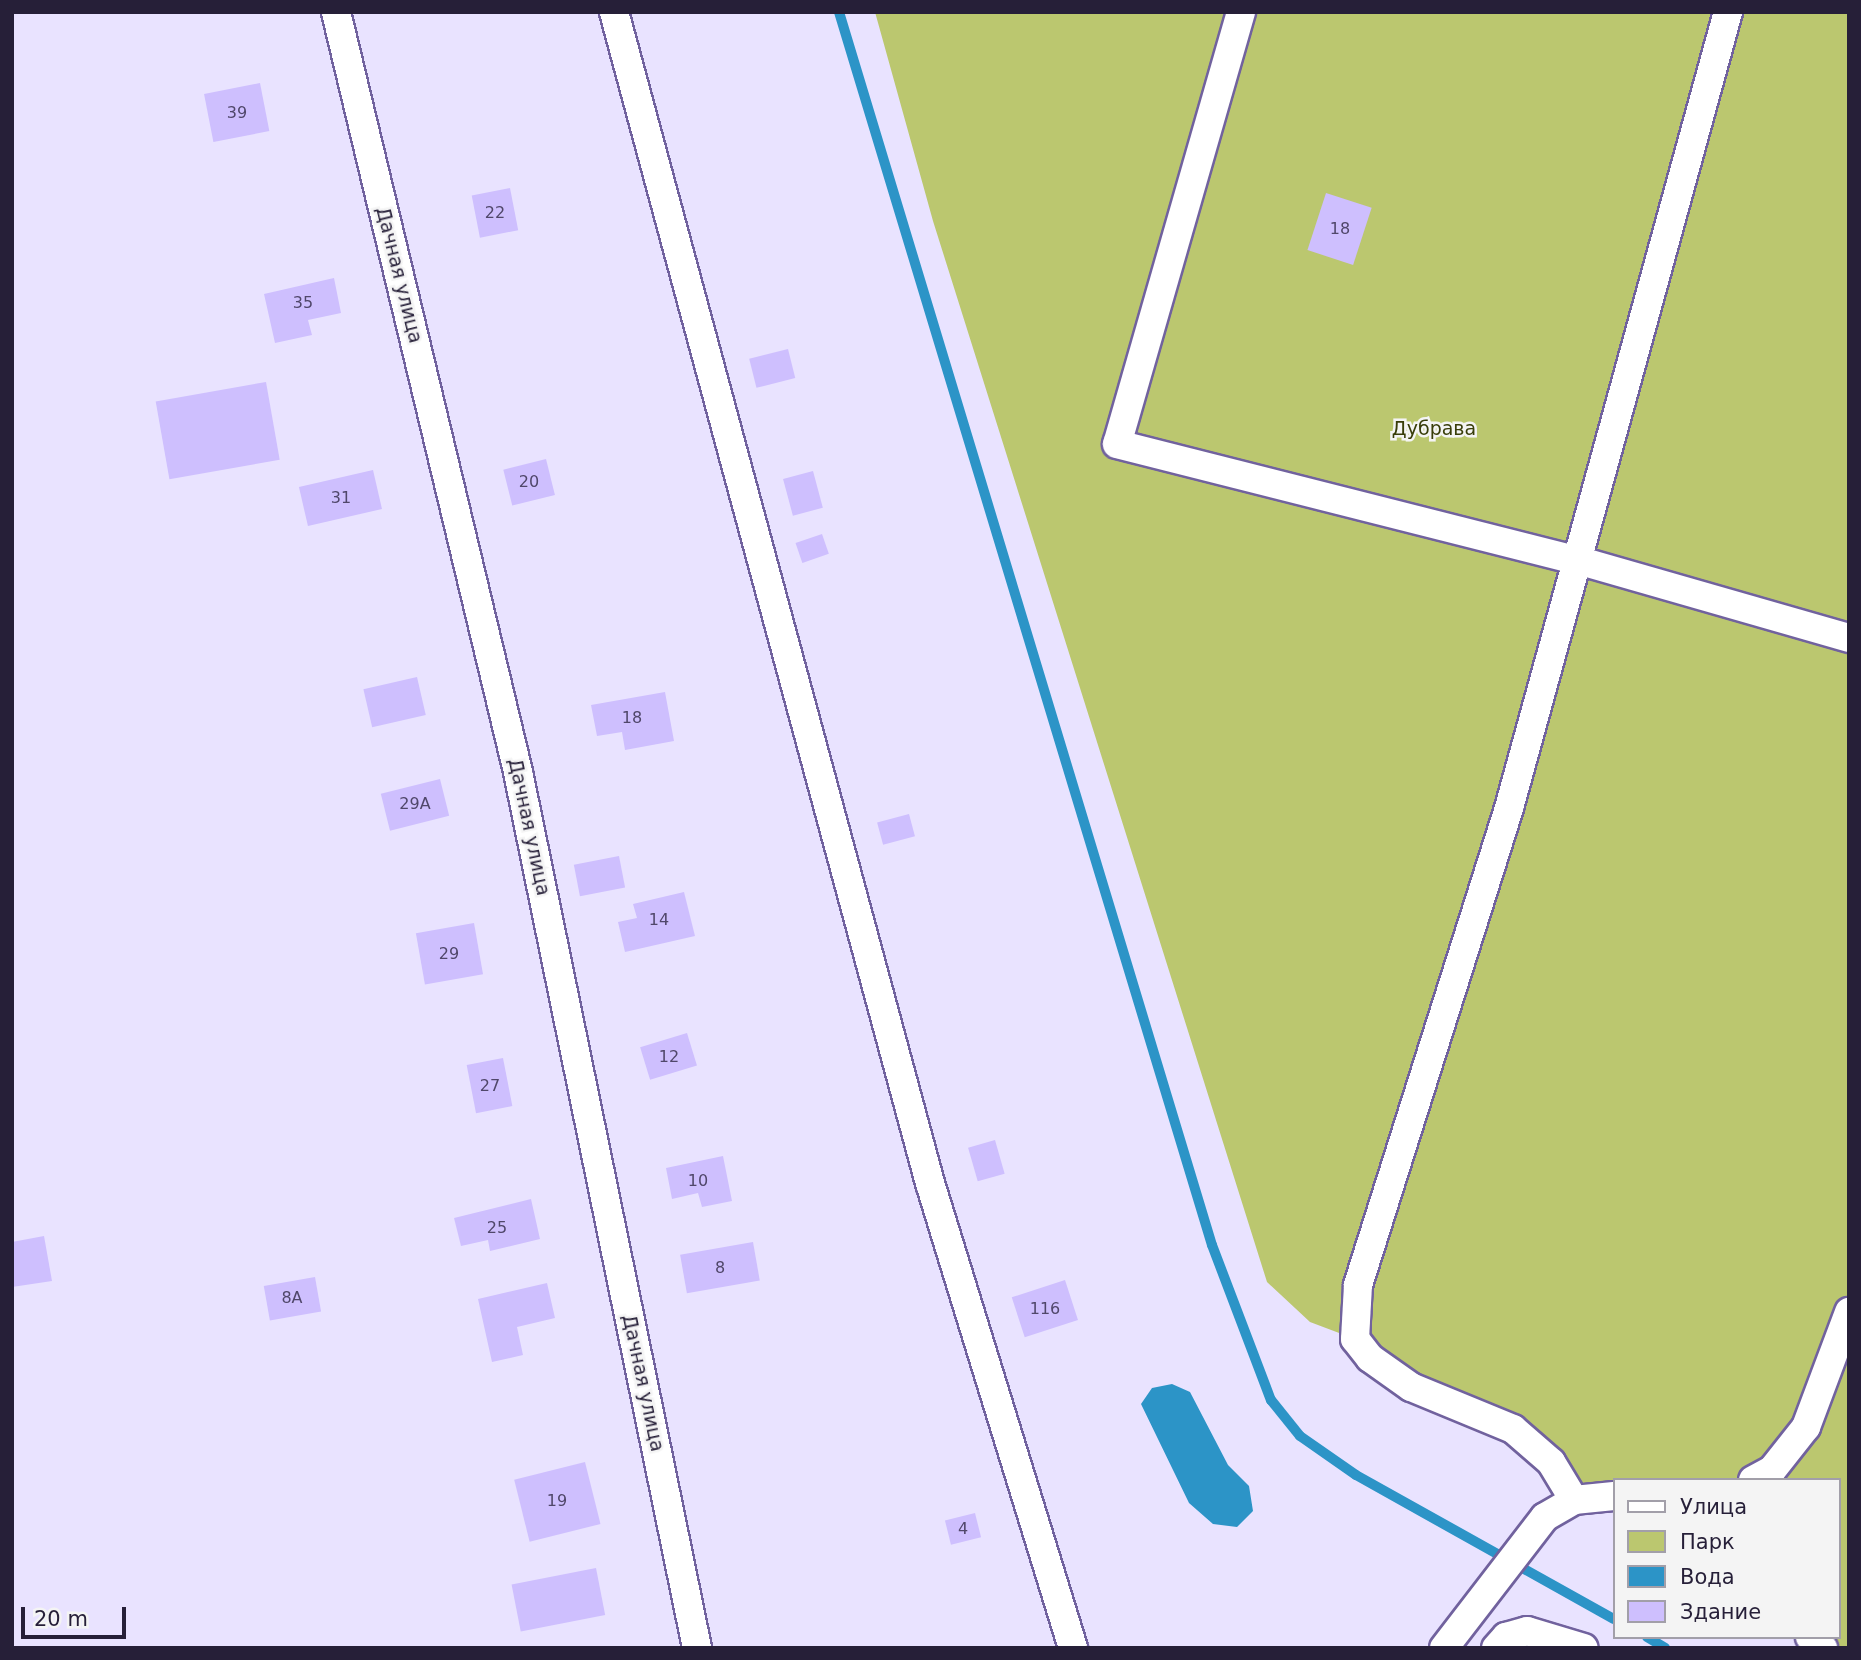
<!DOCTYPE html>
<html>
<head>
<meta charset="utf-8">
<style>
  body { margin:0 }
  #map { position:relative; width:1861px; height:1660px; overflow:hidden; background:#e9e3ff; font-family:"DejaVu Sans",sans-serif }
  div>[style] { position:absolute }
  .green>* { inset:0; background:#bbc76f }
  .water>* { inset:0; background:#2c94c7 }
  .stream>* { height:10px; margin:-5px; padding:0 5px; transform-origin:5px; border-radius:5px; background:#2c94c7 }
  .building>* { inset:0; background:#cebffe; transform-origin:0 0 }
  .roads { filter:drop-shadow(2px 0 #71629e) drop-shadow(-2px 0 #71629e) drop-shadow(0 2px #71629e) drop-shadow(0 -2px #71629e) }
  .minor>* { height:28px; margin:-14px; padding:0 14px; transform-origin:14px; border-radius:14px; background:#fff }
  span { translate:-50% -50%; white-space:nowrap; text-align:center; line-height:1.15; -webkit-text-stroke:5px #f4f4f4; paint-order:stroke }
  .number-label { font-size:16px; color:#50476a }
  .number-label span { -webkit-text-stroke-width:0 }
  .street-label { font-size:19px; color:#261f38 }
  .park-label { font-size:19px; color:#383d09 }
  .frame { position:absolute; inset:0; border:14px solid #261f38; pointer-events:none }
  .legend { position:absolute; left:1613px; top:1478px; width:228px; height:161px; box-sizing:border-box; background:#f4f4f4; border:2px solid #a29fa9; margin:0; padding:9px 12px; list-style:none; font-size:21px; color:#261f38 }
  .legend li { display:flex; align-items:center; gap:14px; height:35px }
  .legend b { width:35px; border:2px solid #a29fa9 }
  .scale { position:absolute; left:21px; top:1607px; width:105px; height:32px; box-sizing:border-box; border:4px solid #261f38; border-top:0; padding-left:9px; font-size:21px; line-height:24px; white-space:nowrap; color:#261f38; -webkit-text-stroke:5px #f4f4f4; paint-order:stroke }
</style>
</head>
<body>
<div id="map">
  <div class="green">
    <div style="clip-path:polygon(875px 12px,1849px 12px,1849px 1648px,1823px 1648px,1810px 1637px,1838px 1637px,1838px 1480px,1614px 1480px,1614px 1496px,1574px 1500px,1551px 1462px,1355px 1339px,1310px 1322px,1267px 1282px,933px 221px)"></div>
  </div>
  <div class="water">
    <div style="clip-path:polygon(1172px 1384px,1190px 1392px,1228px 1465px,1249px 1486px,1253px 1511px,1237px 1527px,1213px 1524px,1189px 1503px,1141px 1404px,1152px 1388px)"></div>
  </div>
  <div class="stream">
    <div style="left:839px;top:12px;width:1288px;rotate:73.17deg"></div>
    <div style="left:1212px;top:1245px;width:166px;rotate:69.2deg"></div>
    <div style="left:1271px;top:1400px;width:46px;rotate:51.1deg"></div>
    <div style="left:1300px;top:1436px;width:68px;rotate:34.9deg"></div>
    <div style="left:1356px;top:1475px;width:295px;rotate:29.2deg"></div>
    <div style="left:1647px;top:1637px;width:21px;rotate:31deg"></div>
  </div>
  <div class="building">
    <div style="left:260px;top:83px;width:49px;height:57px;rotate:79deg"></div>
    <div style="left:510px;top:188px;width:43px;height:39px;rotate:79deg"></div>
    <div style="left:1326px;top:193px;width:48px;height:60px;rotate:18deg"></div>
    <div style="clip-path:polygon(334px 278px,341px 313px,308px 320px,312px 335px,275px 343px,264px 294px)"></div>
    <div style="left:788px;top:349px;width:30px;height:40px;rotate:76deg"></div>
    <div style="left:266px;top:382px;width:79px;height:112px;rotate:80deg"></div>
    <div style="left:546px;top:459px;width:37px;height:44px;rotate:76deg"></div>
    <div style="left:373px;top:470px;width:40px;height:76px;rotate:77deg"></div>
    <div style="left:813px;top:471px;width:38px;height:31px;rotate:75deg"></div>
    <div style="left:822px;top:534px;width:21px;height:28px;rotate:71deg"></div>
    <div style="left:417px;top:677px;width:39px;height:55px;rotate:77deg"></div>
    <div style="clip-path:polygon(665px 692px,674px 741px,625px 750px,622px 732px,597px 736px,591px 705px)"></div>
    <div style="left:440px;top:779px;width:38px;height:61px;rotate:76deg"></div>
    <div style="left:909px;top:814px;width:23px;height:33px;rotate:75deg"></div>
    <div style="left:619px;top:856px;width:32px;height:46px;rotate:79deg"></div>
    <div style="clip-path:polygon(684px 892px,695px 936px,625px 952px,618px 922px,637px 918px,633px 904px)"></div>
    <div style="left:474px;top:923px;width:52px;height:59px;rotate:80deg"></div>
    <div style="left:687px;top:1033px;width:34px;height:49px;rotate:73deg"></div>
    <div style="left:503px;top:1058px;width:49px;height:37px;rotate:79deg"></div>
    <div style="left:995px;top:1140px;width:35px;height:28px;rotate:74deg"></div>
    <div style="clip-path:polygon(723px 1156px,732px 1201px,702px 1207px,698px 1193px,672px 1199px,666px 1168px)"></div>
    <div style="clip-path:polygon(531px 1199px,540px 1239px,490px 1251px,488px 1240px,461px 1246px,454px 1218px)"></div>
    <div style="clip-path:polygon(44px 1236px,52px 1281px,12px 1287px,12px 1242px)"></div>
    <div style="left:753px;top:1242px;width:39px;height:74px;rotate:80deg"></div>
    <div style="left:315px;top:1277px;width:35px;height:52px;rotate:80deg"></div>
    <div style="left:1065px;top:1280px;width:42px;height:56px;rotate:72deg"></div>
    <div style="clip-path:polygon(547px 1283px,555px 1318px,517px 1327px,523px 1355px,492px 1362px,478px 1299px)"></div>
    <div style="left:585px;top:1462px;width:64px;height:73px;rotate:76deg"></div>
    <div style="left:975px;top:1513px;width:25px;height:31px;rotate:76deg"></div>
    <div style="left:596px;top:1568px;width:48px;height:86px;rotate:79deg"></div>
  </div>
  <div class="roads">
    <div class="minor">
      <div style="left:336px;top:12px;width:781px;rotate:76.53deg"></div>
      <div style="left:518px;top:772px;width:894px;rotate:78.45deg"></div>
      <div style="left:614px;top:12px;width:1213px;rotate:74.9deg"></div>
      <div style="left:930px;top:1183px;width:486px;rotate:72.9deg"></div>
      <div style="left:1241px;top:12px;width:449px;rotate:106deg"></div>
      <div style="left:1117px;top:444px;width:474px;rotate:14.2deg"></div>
      <div style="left:1577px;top:560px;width:283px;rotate:16deg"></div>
      <div style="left:1753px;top:1480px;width:21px;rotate:-28deg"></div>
      <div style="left:1772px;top:1470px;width:55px;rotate:-51.7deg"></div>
      <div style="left:1806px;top:1427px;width:123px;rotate:-69.5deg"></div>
      <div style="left:1574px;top:1500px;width:44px;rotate:-121.2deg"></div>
      <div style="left:1551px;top:1462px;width:50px;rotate:-139deg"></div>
      <div style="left:1513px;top:1429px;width:110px;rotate:-157.6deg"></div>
      <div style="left:1411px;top:1387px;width:50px;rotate:-144.7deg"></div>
      <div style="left:1370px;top:1358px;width:24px;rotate:-128deg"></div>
      <div style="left:1355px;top:1339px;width:54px;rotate:-86.8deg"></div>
      <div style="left:1358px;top:1285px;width:500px;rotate:-72.43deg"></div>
      <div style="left:1509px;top:808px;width:826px;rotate:-74.62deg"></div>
      <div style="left:1810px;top:1637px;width:17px;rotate:40deg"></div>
      <div style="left:1444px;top:1648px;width:165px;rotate:-52.4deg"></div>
      <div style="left:1545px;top:1517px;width:34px;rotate:-30deg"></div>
      <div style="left:1574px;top:1500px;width:40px;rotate:-5.7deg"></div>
      <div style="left:1496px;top:1648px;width:15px;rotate:-48deg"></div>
      <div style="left:1506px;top:1637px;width:22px;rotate:-16deg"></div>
      <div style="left:1527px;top:1631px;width:59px;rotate:16.6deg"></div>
    </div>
  </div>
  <div class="number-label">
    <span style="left:237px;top:113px">39</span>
    <span style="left:495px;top:213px">22</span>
    <span style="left:1340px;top:229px">18</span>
    <span style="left:303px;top:303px">35</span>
    <span style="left:529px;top:482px">20</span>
    <span style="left:341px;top:498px">31</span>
    <span style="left:632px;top:718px">18</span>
    <span style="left:415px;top:804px">29А</span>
    <span style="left:659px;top:920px">14</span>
    <span style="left:449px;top:954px">29</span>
    <span style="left:669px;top:1057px">12</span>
    <span style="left:490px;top:1086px">27</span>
    <span style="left:698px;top:1181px">10</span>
    <span style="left:497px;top:1228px">25</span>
    <span style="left:720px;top:1268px">8</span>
    <span style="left:292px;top:1298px">8А</span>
    <span style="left:1045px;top:1309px">116</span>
    <span style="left:557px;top:1501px">19</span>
    <span style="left:963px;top:1529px">4</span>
  </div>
  <div class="street-label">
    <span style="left:399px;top:275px;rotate:76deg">Дачная улица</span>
    <span style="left:529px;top:827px;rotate:78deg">Дачная улица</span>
    <span style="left:643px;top:1383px;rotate:78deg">Дачная улица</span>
  </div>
  <div class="park-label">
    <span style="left:1434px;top:429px">Дубрава</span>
  </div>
  <div class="frame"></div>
  <ul class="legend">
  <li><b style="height:9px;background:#fff"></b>Улица</li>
  <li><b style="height:19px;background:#bbc76f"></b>Парк</li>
  <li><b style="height:19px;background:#2c94c7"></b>Вода</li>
  <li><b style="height:19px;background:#cebffe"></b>Здание</li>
  </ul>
  <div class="scale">20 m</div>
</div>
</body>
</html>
